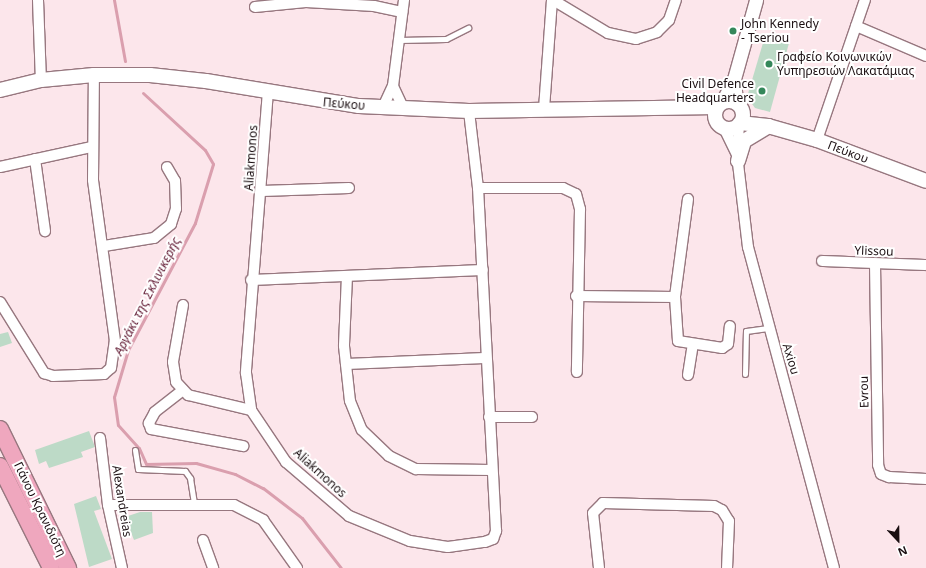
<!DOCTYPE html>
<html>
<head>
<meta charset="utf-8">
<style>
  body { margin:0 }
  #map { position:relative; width:926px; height:568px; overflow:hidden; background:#fce6eb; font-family:"Noto Sans",sans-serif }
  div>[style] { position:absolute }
  .stream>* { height:3px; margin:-1.5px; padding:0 1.5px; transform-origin:1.5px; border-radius:1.5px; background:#da9fae }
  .building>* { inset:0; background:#bddac7 }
  .roads { filter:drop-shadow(1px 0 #97777f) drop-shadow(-1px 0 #97777f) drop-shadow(0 1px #97777f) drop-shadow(0 -1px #97777f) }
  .service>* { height:5px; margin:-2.5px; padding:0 2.5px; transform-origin:2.5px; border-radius:2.5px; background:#fff }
  .minor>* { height:10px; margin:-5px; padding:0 5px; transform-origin:5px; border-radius:5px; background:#fff }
  .tertiary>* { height:13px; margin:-6.5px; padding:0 6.5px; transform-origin:6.5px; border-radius:6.5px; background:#fff }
  .secondary>* { height:14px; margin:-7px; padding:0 7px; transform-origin:7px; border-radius:7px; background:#fff }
  .secondary>.ring { margin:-7px; padding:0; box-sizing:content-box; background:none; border:14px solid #fff; border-radius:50% }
  .primary>* { height:16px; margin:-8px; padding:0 8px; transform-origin:8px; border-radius:8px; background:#efa7be }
  .dots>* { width:11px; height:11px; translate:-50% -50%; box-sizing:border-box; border:2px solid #fff; border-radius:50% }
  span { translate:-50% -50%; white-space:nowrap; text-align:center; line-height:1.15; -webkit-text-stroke:4px #fff; paint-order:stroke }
  .poi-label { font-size:12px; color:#1a0e11 }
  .left { translate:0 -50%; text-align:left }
  .right { translate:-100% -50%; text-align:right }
  .street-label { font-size:12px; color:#1a0e11 }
  .water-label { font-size:13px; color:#67223a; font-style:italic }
  .north { position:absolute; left:878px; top:520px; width:40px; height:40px; -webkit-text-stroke:3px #fff; paint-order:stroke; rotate:158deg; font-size:11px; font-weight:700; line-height:16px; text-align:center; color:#1a0e11 }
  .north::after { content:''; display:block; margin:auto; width:14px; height:18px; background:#1a0e11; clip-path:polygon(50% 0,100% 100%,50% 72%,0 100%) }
</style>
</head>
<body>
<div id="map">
  <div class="stream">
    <div style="left:114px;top:0;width:62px;rotate:79.8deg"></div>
    <div style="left:143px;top:93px;width:84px;rotate:42.6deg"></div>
    <div style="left:205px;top:150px;width:16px;rotate:60deg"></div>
    <div style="left:213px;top:164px;width:62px;rotate:107deg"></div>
    <div style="left:195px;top:223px;width:144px;rotate:117.8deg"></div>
    <div style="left:128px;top:350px;width:49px;rotate:106.6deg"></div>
    <div style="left:114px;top:397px;width:28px;rotate:82deg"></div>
    <div style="left:118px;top:425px;width:31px;rotate:48deg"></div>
    <div style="left:139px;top:448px;width:17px;rotate:66deg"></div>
    <div style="left:146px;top:464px;width:50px;rotate:-1.1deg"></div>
    <div style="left:196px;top:463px;width:41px;rotate:15.8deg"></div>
    <div style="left:235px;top:474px;width:31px;rotate:27deg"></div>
    <div style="left:263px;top:488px;width:49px;rotate:37.6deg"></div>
    <div style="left:302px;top:518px;width:63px;rotate:52deg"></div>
  </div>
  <div class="building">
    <div style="clip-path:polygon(765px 36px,789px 43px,770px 112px,755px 108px,747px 97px)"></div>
    <div style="clip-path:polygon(8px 332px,12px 343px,0 347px,0 334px)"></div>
    <div style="clip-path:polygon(89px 431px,95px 447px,81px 452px,83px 457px,49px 468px,46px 461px,39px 464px,35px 450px)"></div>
    <div style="clip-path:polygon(96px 496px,101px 509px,94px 511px,112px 559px,89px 567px,74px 504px)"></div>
    <div style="clip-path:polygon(140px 512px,152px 512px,153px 533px,134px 540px,125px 517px)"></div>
  </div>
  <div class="roads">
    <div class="service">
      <div style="left:399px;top:40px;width:47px;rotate:-1.2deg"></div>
      <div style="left:446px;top:39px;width:25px;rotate:-27deg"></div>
      <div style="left:745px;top:374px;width:43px;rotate:-88.7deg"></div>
      <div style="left:746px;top:331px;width:22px;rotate:-8deg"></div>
      <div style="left:135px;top:450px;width:19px;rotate:81deg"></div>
      <div style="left:138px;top:469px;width:47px;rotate:2.4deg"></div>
      <div style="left:185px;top:471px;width:9px;rotate:54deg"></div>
      <div style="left:190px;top:478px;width:25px;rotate:81deg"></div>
    </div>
    <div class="minor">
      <div style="left:38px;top:0;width:80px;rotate:87.9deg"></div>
      <div style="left:553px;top:0;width:64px;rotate:31deg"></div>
      <div style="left:608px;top:33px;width:29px;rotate:12deg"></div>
      <div style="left:636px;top:39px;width:22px;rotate:-18deg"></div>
      <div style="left:657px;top:32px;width:17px;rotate:-45deg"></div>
      <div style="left:669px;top:20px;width:21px;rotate:-71deg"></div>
      <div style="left:255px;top:7px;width:51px;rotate:-5.6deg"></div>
      <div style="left:306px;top:2px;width:68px;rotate:3.4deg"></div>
      <div style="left:374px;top:6px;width:29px;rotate:12deg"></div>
      <div style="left:856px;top:26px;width:76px;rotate:23.2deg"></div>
      <div style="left:393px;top:86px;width:23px;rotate:65deg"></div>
      <div style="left:268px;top:91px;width:283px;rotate:94.5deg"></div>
      <div style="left:246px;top:373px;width:37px;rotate:82deg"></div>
      <div style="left:251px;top:410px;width:63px;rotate:56.1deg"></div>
      <div style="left:286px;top:462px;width:83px;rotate:40.6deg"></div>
      <div style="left:349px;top:516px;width:66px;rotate:22.3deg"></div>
      <div style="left:410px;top:541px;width:38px;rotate:9deg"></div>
      <div style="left:448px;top:547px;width:37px;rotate:-8deg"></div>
      <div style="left:485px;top:542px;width:9px;rotate:-21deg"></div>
      <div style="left:493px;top:539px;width:9px;rotate:-69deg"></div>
      <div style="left:496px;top:531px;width:343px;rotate:-93deg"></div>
      <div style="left:478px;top:188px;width:78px;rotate:-96.7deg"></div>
      <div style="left:383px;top:107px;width:23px;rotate:-65deg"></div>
      <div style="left:393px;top:86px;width:87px;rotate:-82.7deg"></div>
      <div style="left:544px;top:109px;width:109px;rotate:-85.8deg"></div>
      <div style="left:739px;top:125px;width:30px;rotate:94deg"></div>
      <div style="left:737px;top:155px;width:93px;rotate:83.2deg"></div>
      <div style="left:748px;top:247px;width:332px;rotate:75deg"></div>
      <div style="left:724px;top:128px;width:30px;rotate:64deg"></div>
      <div style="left:817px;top:140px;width:148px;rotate:-71.1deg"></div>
      <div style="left:35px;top:159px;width:73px;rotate:82.1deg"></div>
      <div style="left:0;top:167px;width:94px;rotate:-12.3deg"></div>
      <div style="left:478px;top:188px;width:85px"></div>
      <div style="left:563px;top:188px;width:14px;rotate:25deg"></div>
      <div style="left:576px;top:194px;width:16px;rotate:75deg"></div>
      <div style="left:580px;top:209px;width:163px;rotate:91.1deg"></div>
      <div style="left:262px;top:191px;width:87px;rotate:-2deg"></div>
      <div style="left:688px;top:199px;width:99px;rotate:97.6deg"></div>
      <div style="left:675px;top:297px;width:44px;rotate:86.1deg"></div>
      <div style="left:678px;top:341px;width:45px;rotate:9deg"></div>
      <div style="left:722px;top:348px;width:7px;rotate:-34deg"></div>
      <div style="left:728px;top:344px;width:18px;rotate:-84deg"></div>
      <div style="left:104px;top:246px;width:51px;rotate:-9.1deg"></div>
      <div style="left:154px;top:238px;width:22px;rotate:-39deg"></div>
      <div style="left:171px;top:224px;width:16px;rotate:-72deg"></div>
      <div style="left:176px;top:209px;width:28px;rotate:-92deg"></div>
      <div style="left:175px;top:181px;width:16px;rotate:-120deg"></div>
      <div style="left:822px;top:261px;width:104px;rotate:2.2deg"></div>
      <div style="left:875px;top:264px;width:201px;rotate:89.1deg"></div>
      <div style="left:878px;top:465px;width:9px;rotate:72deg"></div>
      <div style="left:881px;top:474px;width:9px;rotate:21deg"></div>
      <div style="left:889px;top:477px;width:37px;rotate:3deg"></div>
      <div style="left:347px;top:276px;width:70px;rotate:92.5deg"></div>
      <div style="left:344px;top:346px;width:55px;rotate:83.8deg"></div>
      <div style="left:350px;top:401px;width:31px;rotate:68deg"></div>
      <div style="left:362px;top:430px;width:37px;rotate:44deg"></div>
      <div style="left:389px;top:456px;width:30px;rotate:26deg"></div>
      <div style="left:416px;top:469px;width:75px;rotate:0.8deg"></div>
      <div style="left:251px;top:280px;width:232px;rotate:-2.5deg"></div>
      <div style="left:576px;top:296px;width:99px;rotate:0.6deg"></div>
      <div style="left:0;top:302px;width:84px;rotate:58.2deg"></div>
      <div style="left:44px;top:373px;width:9px;rotate:18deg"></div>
      <div style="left:53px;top:376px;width:51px;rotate:-2.2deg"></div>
      <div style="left:104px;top:374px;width:9px;rotate:-41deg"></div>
      <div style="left:111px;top:368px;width:27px;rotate:-82deg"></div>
      <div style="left:115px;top:341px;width:162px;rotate:-97.8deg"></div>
      <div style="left:93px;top:180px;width:105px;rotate:-89.5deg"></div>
      <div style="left:183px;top:305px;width:58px;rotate:100deg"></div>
      <div style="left:173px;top:362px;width:20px;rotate:81deg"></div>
      <div style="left:176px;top:382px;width:18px;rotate:47deg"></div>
      <div style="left:188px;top:395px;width:65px;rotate:13.4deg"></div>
      <div style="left:346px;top:364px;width:139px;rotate:-2.5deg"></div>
      <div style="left:688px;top:375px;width:30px;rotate:-81deg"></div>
      <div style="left:183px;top:390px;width:36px;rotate:142deg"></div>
      <div style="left:155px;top:412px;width:13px;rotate:119deg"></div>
      <div style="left:149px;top:423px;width:6px;rotate:72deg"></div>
      <div style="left:151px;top:429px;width:94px;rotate:10.5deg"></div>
      <div style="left:489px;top:417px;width:43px"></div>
      <div style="left:100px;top:438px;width:67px;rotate:83.2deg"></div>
      <div style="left:108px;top:505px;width:65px;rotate:77.5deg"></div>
      <div style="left:108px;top:505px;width:126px"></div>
      <div style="left:234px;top:505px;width:33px;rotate:27deg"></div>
      <div style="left:263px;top:520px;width:59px;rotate:54.7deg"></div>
      <div style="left:203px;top:540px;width:30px;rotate:70deg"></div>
      <div style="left:599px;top:568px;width:55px;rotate:-96.2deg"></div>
      <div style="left:593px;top:513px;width:14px;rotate:-45deg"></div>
      <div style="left:603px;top:503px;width:111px;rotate:1.5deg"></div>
      <div style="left:714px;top:506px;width:9px;rotate:27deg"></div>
      <div style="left:722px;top:510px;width:13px;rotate:58deg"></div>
      <div style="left:729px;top:521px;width:47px;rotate:92.4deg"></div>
    </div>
    <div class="tertiary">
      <div style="left:734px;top:79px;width:24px;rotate:85deg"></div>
      <div style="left:722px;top:102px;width:26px;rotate:-62deg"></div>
      <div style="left:734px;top:79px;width:82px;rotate:-74.4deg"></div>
    </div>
    <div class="secondary">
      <div style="left:0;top:90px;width:42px;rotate:-13.7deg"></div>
      <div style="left:41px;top:80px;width:53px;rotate:-5.4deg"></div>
      <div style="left:94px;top:75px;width:56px"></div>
      <div style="left:150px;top:75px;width:56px;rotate:6.1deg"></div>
      <div style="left:206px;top:81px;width:155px;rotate:9.3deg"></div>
      <div style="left:359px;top:106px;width:110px;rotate:2.6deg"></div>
      <div style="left:469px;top:111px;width:248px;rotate:-0.9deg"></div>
      <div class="ring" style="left:715px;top:101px;width:14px;height:14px"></div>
      <div style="left:740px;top:123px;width:28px;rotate:6deg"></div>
      <div style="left:768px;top:126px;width:51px;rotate:15.9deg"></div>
      <div style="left:817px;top:140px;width:116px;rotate:20.6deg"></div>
      <div style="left:738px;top:161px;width:21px;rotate:-73deg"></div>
      <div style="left:744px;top:141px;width:29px;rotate:-31deg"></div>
    </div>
    <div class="primary">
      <div style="left:0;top:429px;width:155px;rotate:63.9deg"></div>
      <div style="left:0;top:466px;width:114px;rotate:63.4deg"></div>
    </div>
  </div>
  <div class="dots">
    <div style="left:733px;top:31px;background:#34875a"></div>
    <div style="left:769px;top:64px;background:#34875a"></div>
    <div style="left:762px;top:91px;background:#34875a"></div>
  </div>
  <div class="poi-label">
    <span class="left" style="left:741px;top:31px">John Kennedy<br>- Tseriou</span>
    <span class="left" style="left:777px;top:64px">Γραφείο Κοινωνικών<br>Υυπηρεσιών Λακατάμιας</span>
    <span class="right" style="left:754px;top:91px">Civil Defence<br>Headquarters</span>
  </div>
  <div class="street-label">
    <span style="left:344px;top:104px;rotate:5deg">Πεύκου</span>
    <span style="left:848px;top:152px;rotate:21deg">Πεύκου</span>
    <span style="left:251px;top:158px;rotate:-86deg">Aliakmonos</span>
    <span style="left:874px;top:251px;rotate:2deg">Ylissou</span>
    <span style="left:791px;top:359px;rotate:73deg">Axiou</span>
    <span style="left:864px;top:392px;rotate:-91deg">Evrou</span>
    <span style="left:320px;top:473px;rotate:42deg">Aliakmonos</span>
    <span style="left:122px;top:501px;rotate:81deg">Alexandreias</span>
    <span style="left:40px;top:509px;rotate:64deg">Γιάνου Κρανιδιότη</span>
  </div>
  <div class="water-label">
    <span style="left:147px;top:296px;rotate:-63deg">Αργάκι της Σκλινικερής</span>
  </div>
  <div class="north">N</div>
</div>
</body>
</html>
